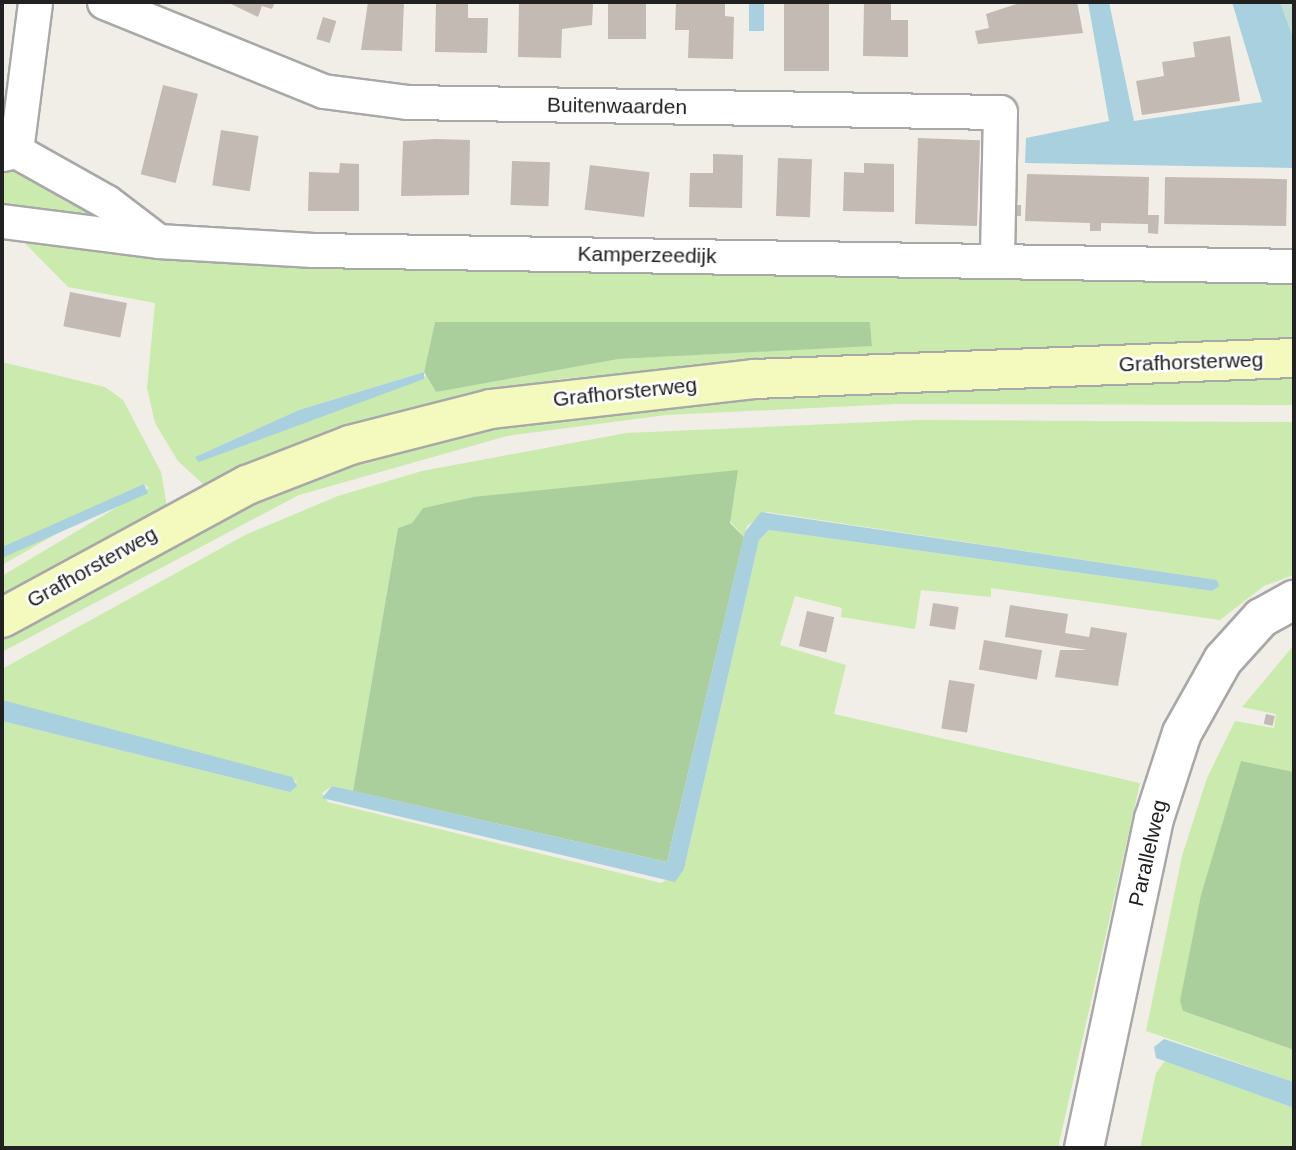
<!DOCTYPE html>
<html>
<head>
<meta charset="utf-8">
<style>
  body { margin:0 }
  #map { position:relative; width:1296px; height:1150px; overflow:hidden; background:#f1eee7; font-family:Arial,sans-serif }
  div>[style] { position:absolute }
  .grass>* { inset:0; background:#caeaae }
  .forest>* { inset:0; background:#aacf9d }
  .wetland>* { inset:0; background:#c4dfd3 }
  .water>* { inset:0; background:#a9d0de; transform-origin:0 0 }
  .building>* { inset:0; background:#c2bab3; transform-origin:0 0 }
  .roads { filter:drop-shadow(2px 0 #a8a8a8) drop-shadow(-2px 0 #a8a8a8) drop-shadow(0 2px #a8a8a8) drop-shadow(0 -2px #a8a8a8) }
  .minor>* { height:33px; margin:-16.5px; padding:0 16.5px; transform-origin:16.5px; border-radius:16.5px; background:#fff }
  .tertiary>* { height:38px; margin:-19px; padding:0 19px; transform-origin:19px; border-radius:19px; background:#fff }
  .secondary>* { height:38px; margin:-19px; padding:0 19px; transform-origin:19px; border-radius:19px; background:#f4f9bd }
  span { translate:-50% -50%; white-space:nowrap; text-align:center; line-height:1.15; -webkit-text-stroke:5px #fff; paint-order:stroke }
  .street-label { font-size:21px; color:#212121 }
  .frame { position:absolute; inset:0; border:4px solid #212121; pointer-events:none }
</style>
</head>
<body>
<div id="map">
  <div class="grass">
    <div style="clip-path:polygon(10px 162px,118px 220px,2px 208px,2px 163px)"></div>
    <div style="clip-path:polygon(evenodd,16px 234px,159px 257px,309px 267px,1294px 279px,1294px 341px,767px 361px,560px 379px,358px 426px,205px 486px,178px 461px,155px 423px,147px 388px,155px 303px,68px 287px,16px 234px,435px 322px,870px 323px,872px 345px,619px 359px,436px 392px,426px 376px,195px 457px,299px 410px,424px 372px,435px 322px)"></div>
    <div style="clip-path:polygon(2px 362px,105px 387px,123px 400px,161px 472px,167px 507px,2px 600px,2px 576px,149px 488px,144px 484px,2px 565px)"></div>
    <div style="clip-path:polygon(1294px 372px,1294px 405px,896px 404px,666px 415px,507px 436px,299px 495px,2px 652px,2px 636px,133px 561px,298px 481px,425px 440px,629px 404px)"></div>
    <div style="clip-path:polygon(evenodd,920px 420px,1294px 422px,1294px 575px,1264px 586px,1220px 620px,991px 588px,991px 597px,921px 590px,915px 629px,841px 617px,842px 608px,795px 596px,780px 645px,846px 665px,834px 714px,1140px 783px,1058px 1148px,2px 1148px,2px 721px,290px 792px,297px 781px,12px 705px,2px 700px,2px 669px,245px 535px,338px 496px,422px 471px,626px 433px,920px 420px,473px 497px,730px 521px,744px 537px,747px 526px,767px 512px,1216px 580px,1212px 591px,769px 530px,759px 540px,684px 869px,661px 883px,328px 802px,322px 793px,332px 786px,353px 791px,398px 528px,412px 523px,423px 508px,473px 497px)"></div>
    <div style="clip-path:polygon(1294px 645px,1294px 772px,1241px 761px,1183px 1011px,1294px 1050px,1294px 1082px,1146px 1031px,1182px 856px,1207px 778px,1235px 721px,1274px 728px,1276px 714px,1242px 707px)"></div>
    <div style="clip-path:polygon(1165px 1061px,1294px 1108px,1294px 1148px,1140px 1148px,1156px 1073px)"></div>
  </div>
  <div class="forest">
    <div style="clip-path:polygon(435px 322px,870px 322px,872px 346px,619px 359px,436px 392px,424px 372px)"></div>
    <div style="clip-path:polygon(738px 470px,730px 523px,744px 537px,667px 862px,353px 791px,398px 528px,412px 523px,423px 508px,473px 497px)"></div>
    <div style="clip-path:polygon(1241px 761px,1294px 772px,1294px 1050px,1183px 1011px,1180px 1001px,1201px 895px)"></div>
  </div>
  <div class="wetland">
    <div style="clip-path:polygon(1280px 2px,1294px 2px,1294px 40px)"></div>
  </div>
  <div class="water">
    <div style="left:749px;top:2px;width:15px;height:29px"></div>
    <div style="clip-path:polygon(1088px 2px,1109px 2px,1134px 121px,1262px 102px,1232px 2px,1280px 2px,1294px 40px,1294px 168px,1025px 163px,1026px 138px,1109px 121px)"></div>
    <div style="clip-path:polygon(424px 372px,424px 379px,199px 462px,195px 457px,299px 410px)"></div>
    <div style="left:144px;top:484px;width:10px;height:163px;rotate:66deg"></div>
    <div style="clip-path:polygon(761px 512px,1217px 580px,1219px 586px,1212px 591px,769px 530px,759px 540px,684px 869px,675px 882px,322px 798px,332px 786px,667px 862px,745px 532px)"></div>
    <div style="clip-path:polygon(2px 700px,292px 777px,297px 786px,290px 792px,2px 721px)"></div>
    <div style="clip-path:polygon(1164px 1039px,1294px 1082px,1294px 1108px,1156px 1058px,1154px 1047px)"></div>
  </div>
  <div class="building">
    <div style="clip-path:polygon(227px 2px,275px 2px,272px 9px,262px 6px,258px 17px)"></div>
    <div style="clip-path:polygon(368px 2px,404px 2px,402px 51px,361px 50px)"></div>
    <div style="clip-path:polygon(436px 2px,468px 2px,468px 18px,488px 18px,487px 53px,435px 52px)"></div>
    <div style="clip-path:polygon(519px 2px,593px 4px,592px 25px,562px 29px,561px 58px,518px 57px)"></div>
    <div style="left:608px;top:2px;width:38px;height:37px"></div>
    <div style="clip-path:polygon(676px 2px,725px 2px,725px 16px,734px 17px,733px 59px,688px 58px,689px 30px,675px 30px)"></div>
    <div style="left:784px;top:2px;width:45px;height:69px"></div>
    <div style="clip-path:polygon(864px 2px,891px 2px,891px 20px,908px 20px,908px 57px,863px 56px)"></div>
    <div style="clip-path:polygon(1023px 2px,1077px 2px,1083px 33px,978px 44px,975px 31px,989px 28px,986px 14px)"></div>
    <div style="left:323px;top:17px;width:14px;height:23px;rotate:17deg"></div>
    <div style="clip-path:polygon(1230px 36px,1240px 101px,1142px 115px,1136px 81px,1164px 76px,1162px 62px,1195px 57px,1193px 42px)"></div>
    <div style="left:163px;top:85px;width:36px;height:92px;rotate:14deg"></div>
    <div style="left:221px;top:130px;width:38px;height:56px;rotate:9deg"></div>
    <div style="left:918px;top:138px;width:62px;height:86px;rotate:2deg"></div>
    <div style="clip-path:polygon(436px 139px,470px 140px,469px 195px,401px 196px,403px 141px)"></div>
    <div style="clip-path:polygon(713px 154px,743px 155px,742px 208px,689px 207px,690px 173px,713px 173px)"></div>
    <div style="left:778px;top:158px;width:34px;height:58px;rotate:2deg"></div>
    <div style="left:512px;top:161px;width:38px;height:44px;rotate:2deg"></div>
    <div style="clip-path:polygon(340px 163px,359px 164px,359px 211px,308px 211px,309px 172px,339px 173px)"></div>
    <div style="clip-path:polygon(864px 163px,894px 164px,894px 212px,843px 211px,844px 172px,864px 173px)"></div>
    <div style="left:590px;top:165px;width:60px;height:45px;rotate:7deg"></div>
    <div style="clip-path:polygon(1027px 174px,1149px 177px,1148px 215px,1159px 215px,1158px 234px,1148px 233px,1148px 224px,1101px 223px,1101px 231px,1090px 231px,1090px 223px,1025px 221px)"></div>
    <div style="left:1165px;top:177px;width:122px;height:47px;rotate:1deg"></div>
    <div style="left:1009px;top:205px;width:12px;height:11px"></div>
    <div style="left:70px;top:292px;width:58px;height:35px;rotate:11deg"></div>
    <div style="left:933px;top:603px;width:26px;height:23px;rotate:9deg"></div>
    <div style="clip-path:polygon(1010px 605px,1068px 614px,1065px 633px,1089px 637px,1091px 627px,1127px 633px,1118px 686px,1055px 677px,1060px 650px,1087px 650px,1005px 637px)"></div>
    <div style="left:807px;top:611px;width:28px;height:36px;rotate:13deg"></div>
    <div style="left:984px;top:640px;width:59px;height:30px;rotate:10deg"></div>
    <div style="left:949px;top:680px;width:26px;height:49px;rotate:9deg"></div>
    <div style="left:1266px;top:714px;width:9px;height:10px;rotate:13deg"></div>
  </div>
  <div class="roads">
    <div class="minor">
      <div style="left:104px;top:2px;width:236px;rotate:22.1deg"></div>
      <div style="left:323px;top:91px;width:86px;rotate:7.4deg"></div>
      <div style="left:408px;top:102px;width:592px;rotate:0.97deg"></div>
      <div style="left:1000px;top:112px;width:149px;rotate:91.2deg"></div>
      <div style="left:16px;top:151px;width:150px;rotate:-82.7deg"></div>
      <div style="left:2px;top:154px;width:14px;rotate:-12deg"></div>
      <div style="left:16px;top:151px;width:104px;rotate:29.3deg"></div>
      <div style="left:107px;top:202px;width:64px;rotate:37.4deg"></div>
      <div style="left:2px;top:221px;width:157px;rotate:7.3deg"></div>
      <div style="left:158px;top:241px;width:155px;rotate:3.3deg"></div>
      <div style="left:313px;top:250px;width:981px;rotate:0.93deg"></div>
    </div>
    <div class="tertiary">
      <div style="left:1084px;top:1148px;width:336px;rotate:-78deg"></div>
      <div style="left:1154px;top:819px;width:90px;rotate:-72deg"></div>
      <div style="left:1182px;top:733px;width:84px;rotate:-60.7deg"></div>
      <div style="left:1223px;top:660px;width:57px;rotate:-47.9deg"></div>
      <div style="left:1261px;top:618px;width:38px;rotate:-29deg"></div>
    </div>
    <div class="secondary">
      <div style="left:2px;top:618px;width:279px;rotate:-28.5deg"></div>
      <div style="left:247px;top:485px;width:110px;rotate:-21.2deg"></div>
      <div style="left:350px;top:445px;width:146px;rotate:-14.3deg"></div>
      <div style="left:491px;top:409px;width:265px;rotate:-6.5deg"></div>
      <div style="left:754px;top:379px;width:540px;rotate:-2.23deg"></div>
    </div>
  </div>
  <div class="street-label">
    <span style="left:617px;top:106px;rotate:1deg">Buitenwaarden</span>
    <span style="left:647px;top:255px;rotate:1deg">Kamperzeedijk</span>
    <span style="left:1191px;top:362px;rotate:-2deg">Grafhorsterweg</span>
    <span style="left:625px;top:392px;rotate:-6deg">Grafhorsterweg</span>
    <span style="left:92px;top:567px;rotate:-29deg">Grafhorsterweg</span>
    <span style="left:1148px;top:853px;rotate:-77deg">Parallelweg</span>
  </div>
  <div class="frame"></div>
</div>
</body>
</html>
